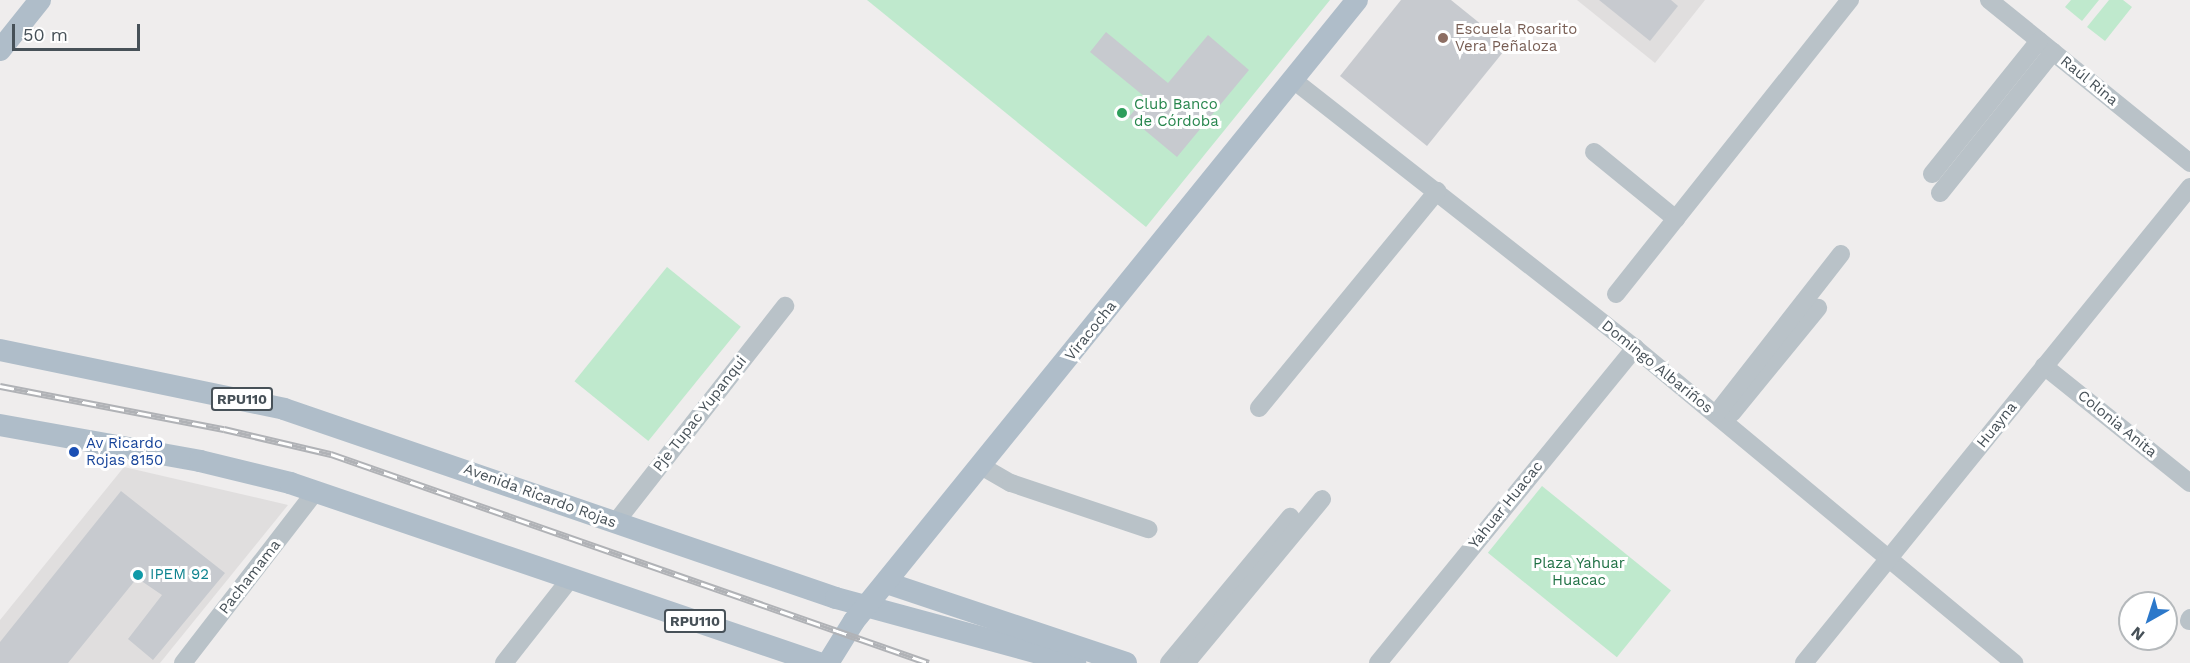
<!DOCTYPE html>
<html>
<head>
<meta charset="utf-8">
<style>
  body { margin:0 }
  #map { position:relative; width:2190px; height:663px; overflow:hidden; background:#efeded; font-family:"Work Sans",sans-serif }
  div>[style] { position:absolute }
  .education>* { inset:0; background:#e0dede }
  .green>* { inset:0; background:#bfe9cd; transform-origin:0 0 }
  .building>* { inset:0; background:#c7cacf }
  .minor>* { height:18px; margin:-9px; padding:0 9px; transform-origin:9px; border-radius:9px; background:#b9c2c8 }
  .major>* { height:22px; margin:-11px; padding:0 11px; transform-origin:11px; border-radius:11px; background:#afbdc9 }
  .rail>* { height:7px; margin-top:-3.5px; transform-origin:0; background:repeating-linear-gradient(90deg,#fff 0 14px,#b0b2b6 0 28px); box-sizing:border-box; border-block:2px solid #b0b2b6 }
  .dots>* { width:16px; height:16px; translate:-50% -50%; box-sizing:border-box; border:3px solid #fff; border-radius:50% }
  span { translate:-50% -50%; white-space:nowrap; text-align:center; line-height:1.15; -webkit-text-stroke:6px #fff; paint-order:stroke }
  .shield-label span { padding:2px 4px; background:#fff; border:2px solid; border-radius:4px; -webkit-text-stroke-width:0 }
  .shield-label { font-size:14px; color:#475158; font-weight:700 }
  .education-label { font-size:15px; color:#785e54 }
  .left { translate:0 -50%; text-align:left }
  .street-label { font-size:15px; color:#475158 }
  .leisure-label { font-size:15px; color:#27864d }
  .transit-label { font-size:15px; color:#164399 }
  .park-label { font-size:15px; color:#207145 }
  .culture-label { font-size:15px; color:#0d838f }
  .north { position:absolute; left:2118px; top:591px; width:60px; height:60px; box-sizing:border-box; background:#fff; border:2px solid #b5b9bc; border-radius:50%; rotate:219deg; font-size:16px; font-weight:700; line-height:24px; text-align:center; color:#475158 }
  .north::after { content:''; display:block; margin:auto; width:21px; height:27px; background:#2c78ca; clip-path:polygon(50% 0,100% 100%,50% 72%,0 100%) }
  .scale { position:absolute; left:12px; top:24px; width:128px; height:27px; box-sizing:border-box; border:3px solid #475158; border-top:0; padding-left:8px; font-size:18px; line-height:21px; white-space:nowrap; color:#475158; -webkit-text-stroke:4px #fff; paint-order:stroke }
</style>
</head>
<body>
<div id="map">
  <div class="education">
    <div style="clip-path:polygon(1577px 0,1705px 0,1655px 63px)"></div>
    <div style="clip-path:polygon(124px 467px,288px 505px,160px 663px,0 663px,0 620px)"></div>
  </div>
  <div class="green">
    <div style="clip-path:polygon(867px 0,1330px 0,1146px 227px)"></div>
    <div style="clip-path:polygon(2071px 0,2099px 0,2082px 21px,2065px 7px)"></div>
    <div style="clip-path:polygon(2109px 0,2123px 0,2132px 7px,2105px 41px,2087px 27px)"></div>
    <div style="left:667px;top:267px;width:95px;height:147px;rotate:39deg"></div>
    <div style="left:1542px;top:486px;width:166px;height:86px;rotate:39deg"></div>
  </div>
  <div class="building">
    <div style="clip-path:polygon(1401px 0,1451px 0,1508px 46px,1427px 146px,1340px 76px)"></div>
    <div style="clip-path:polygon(1599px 0,1671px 0,1678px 6px,1650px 41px)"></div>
    <div style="clip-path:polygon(1106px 32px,1168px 83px,1208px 35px,1249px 70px,1177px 157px,1129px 117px,1145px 97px,1090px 52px)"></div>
    <div style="clip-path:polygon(121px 491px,225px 573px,153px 660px,128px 639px,162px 595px,137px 578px,68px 663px,0 663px,0 642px)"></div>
  </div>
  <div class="minor">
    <div style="left:1989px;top:0;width:259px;rotate:39deg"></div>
    <div style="left:1292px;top:79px;width:436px;rotate:38.1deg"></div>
    <div style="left:1635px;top:348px;width:493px;rotate:39.7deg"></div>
    <div style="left:1594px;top:152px;width:106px;rotate:39.3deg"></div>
    <div style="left:1932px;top:174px;width:171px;rotate:-51.2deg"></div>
    <div style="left:1940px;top:193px;width:181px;rotate:-51.3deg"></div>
    <div style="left:1616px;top:294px;width:376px;rotate:-51.5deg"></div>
    <div style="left:2044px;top:366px;width:187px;rotate:38.7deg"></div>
    <div style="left:1259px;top:408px;width:281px;rotate:-50.6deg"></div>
    <div style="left:1732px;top:413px;width:136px;rotate:-50.7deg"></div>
    <div style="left:1716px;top:414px;width:203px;rotate:-52deg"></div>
    <div style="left:981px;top:466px;width:34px;rotate:30deg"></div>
    <div style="left:1011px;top:483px;width:145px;rotate:18.6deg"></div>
    <div style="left:615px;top:523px;width:276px;rotate:-51.9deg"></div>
    <div style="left:2189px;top:621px;width:3px;rotate:-72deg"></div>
    <div style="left:183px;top:663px;width:217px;rotate:-52.3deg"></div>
    <div style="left:504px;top:663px;width:108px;rotate:-51.8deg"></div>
    <div style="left:1169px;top:663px;width:190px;rotate:-50.3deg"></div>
    <div style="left:1186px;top:663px;width:213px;rotate:-50.3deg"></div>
    <div style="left:1378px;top:663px;width:407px;rotate:-50.8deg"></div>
    <div style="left:1804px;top:663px;width:613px;rotate:-50.96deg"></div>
  </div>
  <div class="major">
    <div style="left:0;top:50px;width:64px;rotate:-51.3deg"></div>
    <div style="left:0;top:350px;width:290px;rotate:11.7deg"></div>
    <div style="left:284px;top:409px;width:583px;rotate:18.9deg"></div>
    <div style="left:836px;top:598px;width:248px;rotate:15.2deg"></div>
    <div style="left:0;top:425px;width:203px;rotate:10.2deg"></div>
    <div style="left:200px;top:461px;width:93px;rotate:13.7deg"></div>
    <div style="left:290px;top:483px;width:559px;rotate:18.79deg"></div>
    <div style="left:887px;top:583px;width:252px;rotate:18.5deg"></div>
    <div style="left:828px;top:663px;width:49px;rotate:-58.2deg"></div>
    <div style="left:854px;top:621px;width:799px;rotate:-50.99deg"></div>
  </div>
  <div class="rail">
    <div style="left:0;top:386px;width:228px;rotate:10.9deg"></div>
    <div style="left:224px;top:429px;width:110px;rotate:13.2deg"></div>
    <div style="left:331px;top:454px;width:633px;rotate:19.26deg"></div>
  </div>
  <div class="dots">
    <div style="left:1443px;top:38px;background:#8d6e63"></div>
    <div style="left:1122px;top:113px;background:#2e9e5b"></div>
    <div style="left:74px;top:452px;background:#1a4fb4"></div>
    <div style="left:138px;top:575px;background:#0f9aa8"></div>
  </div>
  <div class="shield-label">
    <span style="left:242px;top:399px">RPU110</span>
    <span style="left:695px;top:621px">RPU110</span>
  </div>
  <div class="education-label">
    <span class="left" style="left:1455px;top:38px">Escuela Rosarito<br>Vera Peñaloza</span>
  </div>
  <div class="street-label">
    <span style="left:2089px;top:81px;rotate:39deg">Raúl Rina</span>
    <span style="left:1091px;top:331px;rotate:-51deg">Viracocha</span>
    <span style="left:1657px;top:367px;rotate:39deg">Domingo Albariños</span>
    <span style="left:700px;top:414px;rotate:-52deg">Pje Tupac Yupanqui</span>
    <span style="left:2117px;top:424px;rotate:39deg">Colonia Anita</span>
    <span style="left:1997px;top:425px;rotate:-51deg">Huayna</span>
    <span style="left:540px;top:496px;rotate:20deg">Avenida Ricardo Rojas</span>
    <span style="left:1506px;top:505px;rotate:-51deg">Yahuar Huacac</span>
    <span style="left:250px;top:577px;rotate:-52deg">Pachamama</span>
  </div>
  <div class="leisure-label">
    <span class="left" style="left:1134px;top:113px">Club Banco<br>de Córdoba</span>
  </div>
  <div class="transit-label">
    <span class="left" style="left:86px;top:452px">Av Ricardo<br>Rojas 8150</span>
  </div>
  <div class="park-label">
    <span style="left:1579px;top:572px">Plaza Yahuar<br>Huacac</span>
  </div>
  <div class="culture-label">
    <span class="left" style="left:150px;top:575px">IPEM 92</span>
  </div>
  <div class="north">N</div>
  <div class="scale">50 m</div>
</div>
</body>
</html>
